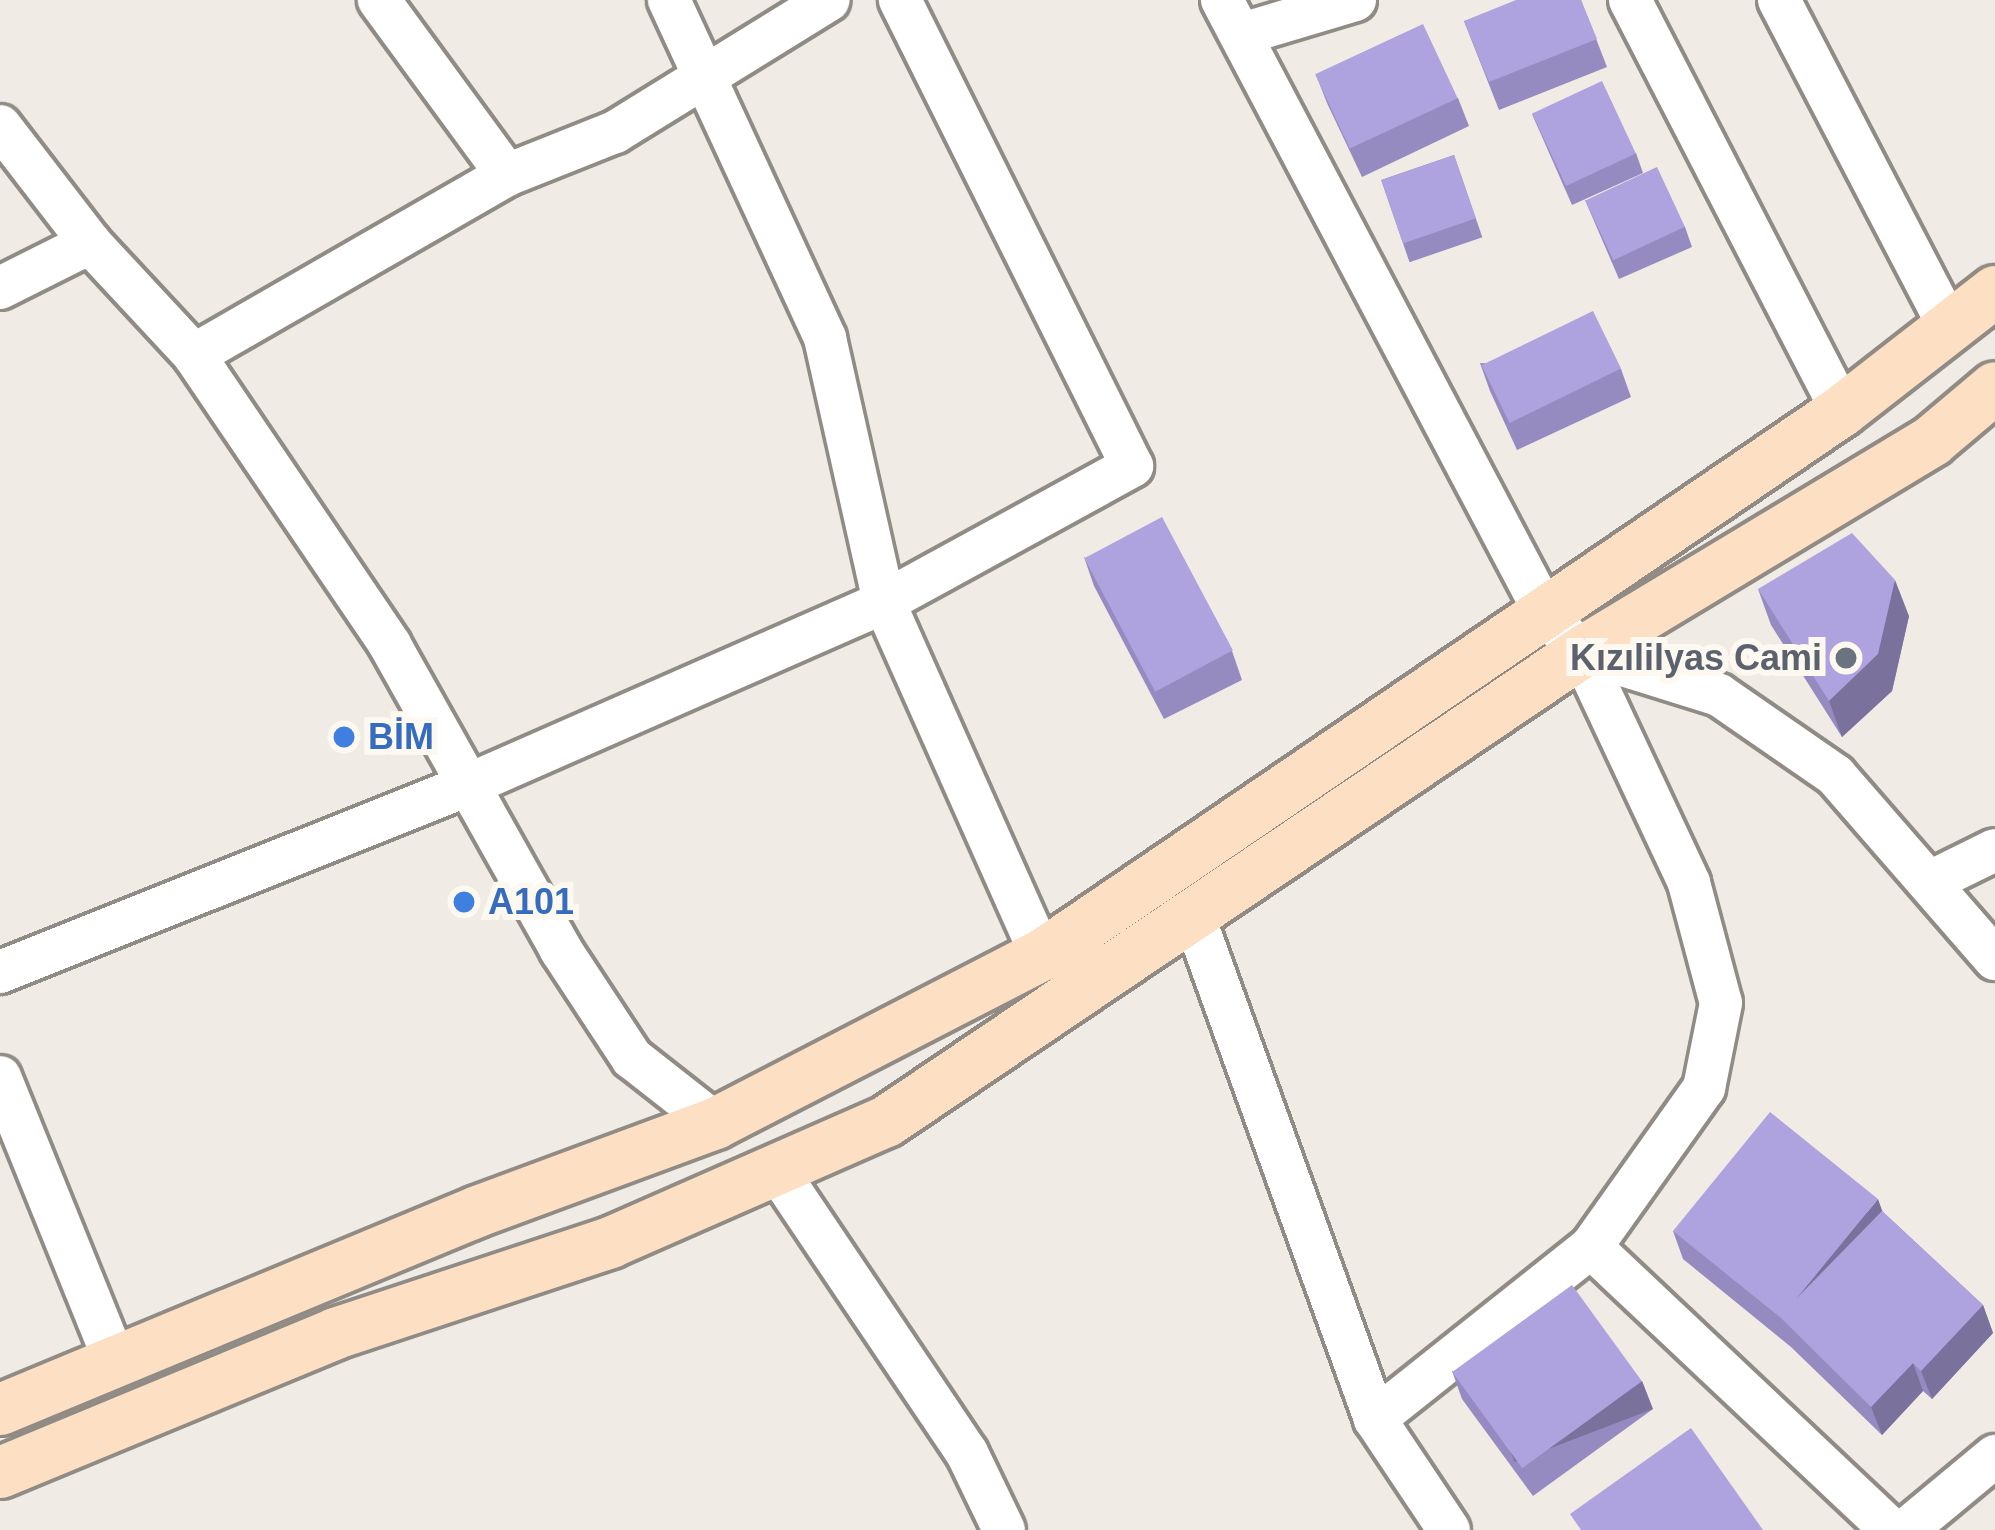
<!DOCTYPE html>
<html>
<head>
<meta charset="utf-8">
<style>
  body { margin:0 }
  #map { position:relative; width:1995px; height:1530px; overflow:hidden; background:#f0ebe4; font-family:Arial,sans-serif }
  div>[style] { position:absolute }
  .roads { filter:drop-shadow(3px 0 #908c85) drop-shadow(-3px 0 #908c85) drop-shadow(0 3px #908c85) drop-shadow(0 -3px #908c85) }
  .minor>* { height:42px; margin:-21px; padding:0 21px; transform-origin:21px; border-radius:21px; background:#fff }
  .major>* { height:51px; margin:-25.5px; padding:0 25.5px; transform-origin:25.5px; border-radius:25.5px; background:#fde0c3 }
  .wall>* { inset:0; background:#968bc0; transform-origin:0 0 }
  .shaded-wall>* { inset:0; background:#7a719c; transform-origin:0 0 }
  .building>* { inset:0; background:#aea2df; transform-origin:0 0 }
  .dots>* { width:33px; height:33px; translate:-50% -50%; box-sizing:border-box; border:6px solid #fdf9f1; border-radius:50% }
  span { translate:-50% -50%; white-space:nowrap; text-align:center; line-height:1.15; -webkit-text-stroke:12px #fdf9f1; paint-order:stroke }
  .worship-label { font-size:36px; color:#5b616d; font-weight:700 }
  .right { translate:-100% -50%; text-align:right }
  .shop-label { font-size:36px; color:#366cbe; font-weight:700 }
  .left { translate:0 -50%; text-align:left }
</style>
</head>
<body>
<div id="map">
  <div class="roads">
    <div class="minor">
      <div style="left:669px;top:0;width:372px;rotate:65.2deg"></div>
      <div style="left:825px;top:338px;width:271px;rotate:77.4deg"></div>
      <div style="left:884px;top:602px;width:386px;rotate:66deg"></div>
      <div style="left:1222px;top:0;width:693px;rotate:62.21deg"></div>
      <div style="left:1545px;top:613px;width:53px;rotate:47.3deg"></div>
      <div style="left:1581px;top:652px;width:255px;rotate:64.9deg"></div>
      <div style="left:1689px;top:883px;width:124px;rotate:75.1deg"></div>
      <div style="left:1721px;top:1003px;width:87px;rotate:101.3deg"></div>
      <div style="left:1704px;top:1088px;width:195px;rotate:125.4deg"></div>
      <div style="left:1591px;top:1247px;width:276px;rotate:141.5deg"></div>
      <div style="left:1630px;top:0;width:462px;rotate:62.7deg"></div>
      <div style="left:1779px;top:0;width:371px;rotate:62.5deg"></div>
      <div style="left:1242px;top:34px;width:118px;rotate:-16.7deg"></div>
      <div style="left:0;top:126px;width:148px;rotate:52.4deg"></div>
      <div style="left:90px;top:243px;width:153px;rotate:47.1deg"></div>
      <div style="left:194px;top:355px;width:350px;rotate:55.9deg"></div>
      <div style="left:390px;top:645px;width:350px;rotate:60.7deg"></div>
      <div style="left:561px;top:950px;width:129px;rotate:56.7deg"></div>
      <div style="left:632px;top:1058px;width:105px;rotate:38.1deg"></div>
      <div style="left:507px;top:175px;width:116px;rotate:-21.7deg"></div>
      <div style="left:615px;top:132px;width:251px;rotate:-31.7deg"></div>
      <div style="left:0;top:288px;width:101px;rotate:-26.6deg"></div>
      <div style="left:194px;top:355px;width:361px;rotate:-29.9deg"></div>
      <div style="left:507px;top:175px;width:217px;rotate:-126.2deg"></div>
      <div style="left:1581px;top:652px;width:145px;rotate:17.3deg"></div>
      <div style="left:1719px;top:695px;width:141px;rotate:34.6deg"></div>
      <div style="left:1835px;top:775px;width:244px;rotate:49deg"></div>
      <div style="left:1930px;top:882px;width:72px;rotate:-26.2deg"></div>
      <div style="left:1194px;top:917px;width:534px;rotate:70.17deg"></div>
      <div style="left:1375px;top:1419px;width:133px;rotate:56.3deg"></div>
      <div style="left:0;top:972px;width:504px;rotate:-21.78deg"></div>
      <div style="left:468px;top:785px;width:454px;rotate:-23.7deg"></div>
      <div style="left:884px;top:602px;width:283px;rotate:-28.7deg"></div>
      <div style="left:1132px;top:466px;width:521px;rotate:-116.47deg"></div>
      <div style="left:0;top:1077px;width:302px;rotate:68deg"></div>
      <div style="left:778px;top:1172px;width:339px;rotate:56.1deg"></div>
      <div style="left:967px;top:1453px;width:85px;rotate:64.3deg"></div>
      <div style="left:1591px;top:1247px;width:412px;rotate:43.3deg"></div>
      <div style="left:1906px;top:1530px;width:116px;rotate:-39.7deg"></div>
    </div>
    <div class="major">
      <div style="left:0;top:1409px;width:516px;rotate:-22.54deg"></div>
      <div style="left:477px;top:1211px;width:254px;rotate:-20.3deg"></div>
      <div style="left:715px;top:1123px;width:367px;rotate:-27.3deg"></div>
      <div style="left:1041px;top:955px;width:969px;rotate:-34.23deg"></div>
      <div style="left:1842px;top:410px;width:194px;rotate:-37.9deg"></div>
      <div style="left:0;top:1472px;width:363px;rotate:-22.5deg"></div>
      <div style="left:335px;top:1333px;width:290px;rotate:-18.3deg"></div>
      <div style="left:610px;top:1242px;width:301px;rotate:-23.7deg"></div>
      <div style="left:886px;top:1121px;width:838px;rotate:-34.01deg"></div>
      <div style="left:1581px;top:652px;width:410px;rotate:-31.1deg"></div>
      <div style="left:1932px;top:440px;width:82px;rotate:-40.1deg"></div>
    </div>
  </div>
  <div class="wall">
    <div style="clip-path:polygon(1581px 0,1607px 67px,1499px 110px,1464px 21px)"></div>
    <div style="clip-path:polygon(1316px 75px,1458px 98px,1469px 126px,1362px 177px,1327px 103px)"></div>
    <div style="clip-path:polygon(1532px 114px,1636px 153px,1643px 173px,1572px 205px)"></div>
    <div style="left:1454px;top:155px;width:87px;height:77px;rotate:71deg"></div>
    <div style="clip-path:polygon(1585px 200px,1685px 227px,1692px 247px,1619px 279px)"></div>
    <div style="clip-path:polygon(1480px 363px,1621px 369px,1631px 397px,1517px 450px,1490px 391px)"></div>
    <div style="clip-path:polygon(1084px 557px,1232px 651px,1242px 680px,1164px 719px,1094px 586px)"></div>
    <div style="clip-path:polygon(1758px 589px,1909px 616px,1892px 691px,1842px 737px,1771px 625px)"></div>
    <div style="clip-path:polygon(1882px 1211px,1983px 1305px,1993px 1333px,1932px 1399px,1923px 1391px,1882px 1435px,1791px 1347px,1683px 1259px,1673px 1231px)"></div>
    <div style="clip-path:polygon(1452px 1371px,1642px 1381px,1653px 1409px,1533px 1496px,1462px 1399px)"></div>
  </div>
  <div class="shaded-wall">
    <div style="clip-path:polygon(1895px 580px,1909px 616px,1892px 691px,1842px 737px,1829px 701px)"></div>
    <div style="clip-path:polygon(1878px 1199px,1888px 1227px,1796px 1299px)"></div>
    <div style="clip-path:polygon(1983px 1305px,1993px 1333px,1932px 1399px,1921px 1371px)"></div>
    <div style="clip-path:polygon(1913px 1363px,1923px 1391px,1882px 1435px,1871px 1407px)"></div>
    <div style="left:1642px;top:1381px;width:30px;height:148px;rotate:69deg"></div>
  </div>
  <div class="building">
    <div style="clip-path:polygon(1516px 0,1581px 0,1597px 39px,1489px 82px,1464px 21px)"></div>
    <div style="left:1423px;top:24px;width:82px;height:119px;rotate:65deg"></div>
    <div style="left:1602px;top:81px;width:80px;height:77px;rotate:65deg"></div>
    <div style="left:1454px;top:155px;width:67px;height:77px;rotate:71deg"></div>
    <div style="left:1657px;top:167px;width:66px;height:79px;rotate:65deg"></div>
    <div style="left:1593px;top:311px;width:64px;height:124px;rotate:64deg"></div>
    <div style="left:1162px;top:517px;width:151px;height:88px;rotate:62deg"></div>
    <div style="clip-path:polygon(1852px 533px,1895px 580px,1878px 654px,1829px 701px,1758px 589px)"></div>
    <div style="clip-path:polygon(1770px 1112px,1878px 1199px,1796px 1299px,1882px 1211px,1983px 1305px,1921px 1371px,1913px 1363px,1871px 1407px,1781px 1318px,1673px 1231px)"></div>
    <div style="left:1572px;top:1285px;width:119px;height:148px;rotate:54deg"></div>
    <div style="clip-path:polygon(1691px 1428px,1763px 1530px,1581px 1530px,1570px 1514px)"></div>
  </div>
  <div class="dots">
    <div style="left:1846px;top:658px;background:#6b7280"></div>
    <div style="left:344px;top:737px;background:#3f7fe0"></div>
    <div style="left:464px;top:902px;background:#3f7fe0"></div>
  </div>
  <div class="worship-label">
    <span class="right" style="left:1822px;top:658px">Kızılilyas Cami</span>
  </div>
  <div class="shop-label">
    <span class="left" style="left:368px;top:737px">BİM</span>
    <span class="left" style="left:488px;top:902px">A101</span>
  </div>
</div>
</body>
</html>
